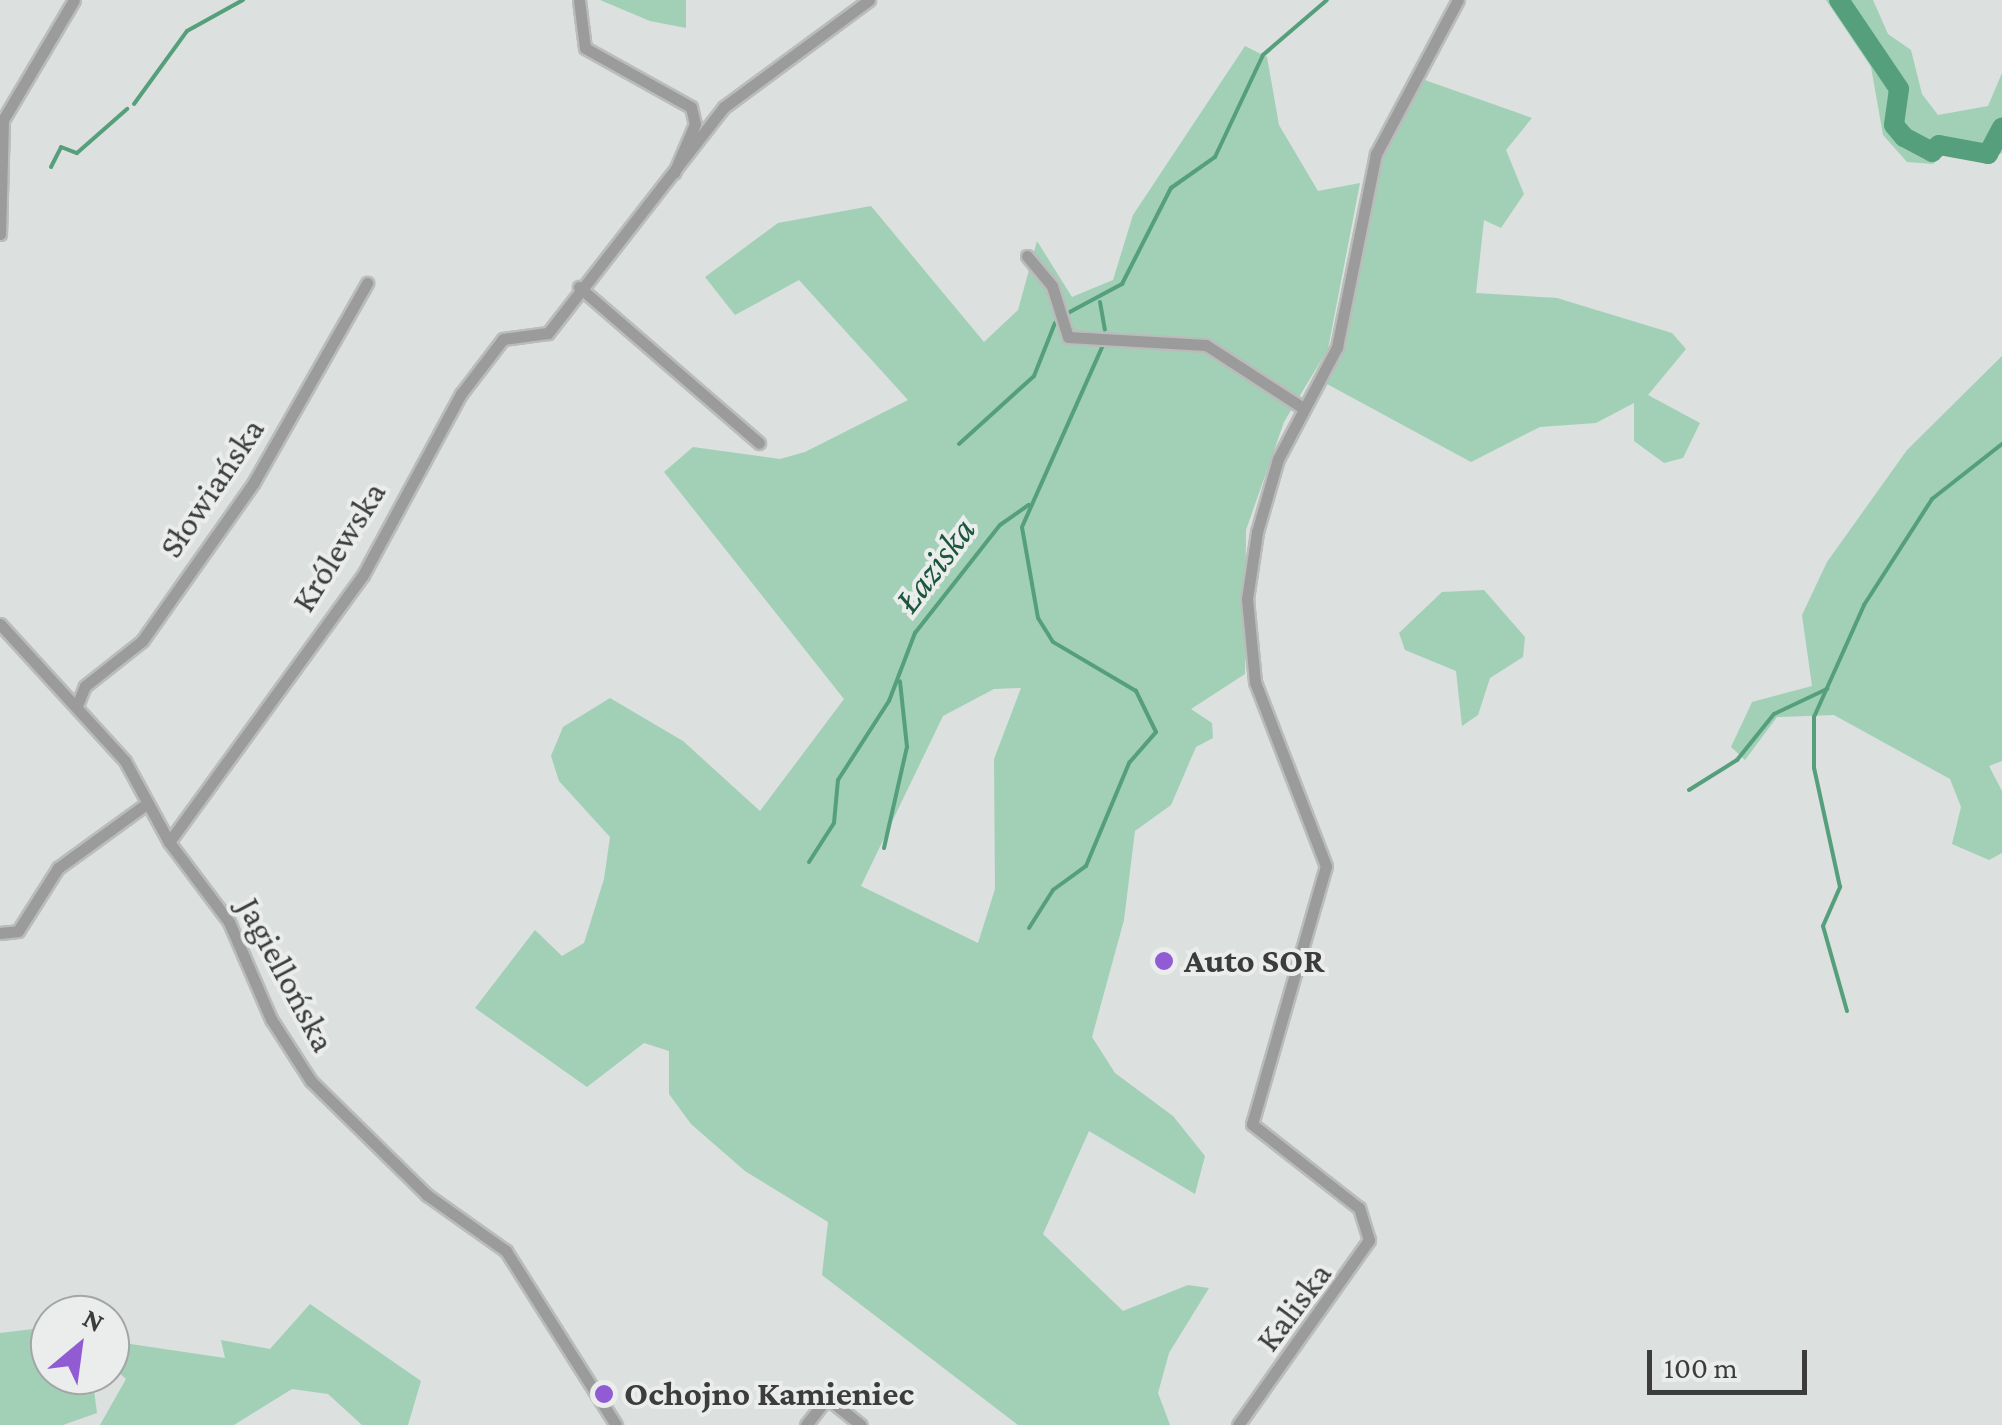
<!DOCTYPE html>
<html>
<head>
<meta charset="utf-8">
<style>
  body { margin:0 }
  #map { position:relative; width:2002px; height:1425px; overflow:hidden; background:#dce0de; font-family:"Crimson Pro",serif }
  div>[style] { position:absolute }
  .green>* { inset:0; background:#a1d0b7 }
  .stream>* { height:4px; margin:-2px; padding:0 2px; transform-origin:2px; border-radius:2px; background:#559f7c }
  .river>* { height:20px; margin:-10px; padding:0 10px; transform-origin:10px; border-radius:10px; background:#559f7c }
  .roads { filter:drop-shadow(2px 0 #b9bcba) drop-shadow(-2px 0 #b9bcba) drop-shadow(0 2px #b9bcba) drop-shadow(0 -2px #b9bcba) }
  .minor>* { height:11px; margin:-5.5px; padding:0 5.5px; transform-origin:5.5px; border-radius:5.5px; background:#9a9b9a }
  .dots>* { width:28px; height:28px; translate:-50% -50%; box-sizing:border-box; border:5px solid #eaedeb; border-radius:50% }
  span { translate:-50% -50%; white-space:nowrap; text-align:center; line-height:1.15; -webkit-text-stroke:8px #eaedeb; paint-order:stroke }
  .street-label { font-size:35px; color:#3b3c3b }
  .poi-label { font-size:35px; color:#3b3c3b; font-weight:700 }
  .left { translate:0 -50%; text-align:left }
  .water-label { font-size:38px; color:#1d563e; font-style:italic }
  .north { position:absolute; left:30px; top:1295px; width:100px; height:100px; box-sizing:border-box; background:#eaedeb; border:2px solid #a4a6a5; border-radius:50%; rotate:29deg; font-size:28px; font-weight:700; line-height:40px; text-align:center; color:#3b3c3b }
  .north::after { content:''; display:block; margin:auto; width:35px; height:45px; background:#915bd3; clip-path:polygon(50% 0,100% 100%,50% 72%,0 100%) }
  .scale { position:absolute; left:1647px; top:1350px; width:160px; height:45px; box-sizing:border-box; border:5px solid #3b3c3b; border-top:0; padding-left:12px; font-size:30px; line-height:35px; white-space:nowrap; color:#3b3c3b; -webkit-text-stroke:8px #eaedeb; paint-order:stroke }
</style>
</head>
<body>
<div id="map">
  <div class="green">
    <div style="clip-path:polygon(600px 0,686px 0,686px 28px,650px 21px)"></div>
    <div style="clip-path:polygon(1826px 0,1873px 0,1888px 34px,1911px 50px,1922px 94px,1938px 115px,1988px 106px,2002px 73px,2002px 153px,1986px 161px,1956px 142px,1933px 164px,1907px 162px,1883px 135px,1871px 67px)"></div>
    <div style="clip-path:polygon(evenodd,1245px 46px,1267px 57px,1279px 125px,1318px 191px,1360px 183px,1328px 349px,1284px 422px,1246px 530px,1245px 674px,1191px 709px,1212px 723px,1213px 738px,1196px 747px,1171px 805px,1135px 831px,1124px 920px,1092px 1037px,1115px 1073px,1173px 1116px,1205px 1156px,1195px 1194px,1089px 1131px,1043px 1234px,1123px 1311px,1188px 1285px,1209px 1288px,1169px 1353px,1158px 1393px,1170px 1425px,1018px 1425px,822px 1275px,828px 1222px,745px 1171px,691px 1124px,669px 1094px,669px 1051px,644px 1043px,587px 1087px,475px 1008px,535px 930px,562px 956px,584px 943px,604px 879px,610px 837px,559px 781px,551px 756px,563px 727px,610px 698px,683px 741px,760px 811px,844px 699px,664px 472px,693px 447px,780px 459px,805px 452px,908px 400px,799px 280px,735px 315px,705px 277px,778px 223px,871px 206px,984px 342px,1018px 310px,1037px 241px,1072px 297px,1113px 280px,1133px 215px,1245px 46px,1021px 688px,994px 759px,995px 889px,978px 943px,861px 886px,943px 716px,994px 689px,1021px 688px)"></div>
    <div style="clip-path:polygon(1422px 79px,1532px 118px,1506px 150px,1524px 194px,1501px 228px,1484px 220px,1476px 293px,1557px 298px,1672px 333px,1686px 349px,1648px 395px,1700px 423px,1683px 458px,1664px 463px,1634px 441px,1634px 403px,1596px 423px,1540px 427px,1471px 462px,1327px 384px,1378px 166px)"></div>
    <div style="clip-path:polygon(2002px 356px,2002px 761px,1989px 766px,2002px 791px,2002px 853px,1989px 860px,1952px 844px,1961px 807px,1950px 779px,1834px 715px,1777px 717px,1745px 760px,1731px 747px,1752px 702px,1812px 686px,1802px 615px,1827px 562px,1907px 450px)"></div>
    <div style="clip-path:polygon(1484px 590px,1525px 637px,1523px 657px,1490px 678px,1478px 715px,1462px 726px,1456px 671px,1405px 650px,1399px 633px,1442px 592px)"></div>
    <div style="clip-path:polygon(310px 1304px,421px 1381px,408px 1425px,362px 1425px,328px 1394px,292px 1389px,234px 1425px,100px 1425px,126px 1379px,110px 1365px,110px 1341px,225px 1358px,221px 1340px,270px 1349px)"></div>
    <div style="clip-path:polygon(33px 1329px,50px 1333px,50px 1375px,92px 1375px,97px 1413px,63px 1425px,0 1425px,0 1333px)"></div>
  </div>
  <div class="stream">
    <div style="left:134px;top:104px;width:90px;rotate:-54deg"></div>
    <div style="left:187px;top:31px;width:64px;rotate:-29deg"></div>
    <div style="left:51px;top:167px;width:22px;rotate:-63deg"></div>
    <div style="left:61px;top:147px;width:17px;rotate:21deg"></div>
    <div style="left:77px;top:153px;width:67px;rotate:-41.3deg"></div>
    <div style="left:1100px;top:302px;width:28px;rotate:80deg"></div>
    <div style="left:1066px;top:314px;width:64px;rotate:-28.2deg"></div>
    <div style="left:1122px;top:284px;width:108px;rotate:-63deg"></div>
    <div style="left:1171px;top:188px;width:54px;rotate:-35.2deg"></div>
    <div style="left:1215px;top:157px;width:113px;rotate:-64.8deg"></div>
    <div style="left:1263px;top:55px;width:84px;rotate:-40.7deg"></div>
    <div style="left:959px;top:444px;width:101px;rotate:-42.2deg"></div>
    <div style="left:1034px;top:376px;width:57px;rotate:-68.4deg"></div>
    <div style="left:1689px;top:790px;width:57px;rotate:-32deg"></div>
    <div style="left:1737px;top:760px;width:59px;rotate:-51.2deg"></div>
    <div style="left:1774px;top:714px;width:59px;rotate:-25.3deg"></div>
    <div style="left:884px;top:848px;width:104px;rotate:-77.2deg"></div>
    <div style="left:907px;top:747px;width:66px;rotate:-96.1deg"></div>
    <div style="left:809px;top:862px;width:46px;rotate:-57.3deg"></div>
    <div style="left:834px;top:823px;width:43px;rotate:-84.7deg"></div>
    <div style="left:838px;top:780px;width:94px;rotate:-57.2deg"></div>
    <div style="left:889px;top:701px;width:73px;rotate:-69.1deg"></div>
    <div style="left:915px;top:633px;width:137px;rotate:-51.8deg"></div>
    <div style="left:1000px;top:525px;width:35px;rotate:-35deg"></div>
    <div style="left:1029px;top:928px;width:45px;rotate:-57.7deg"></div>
    <div style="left:1053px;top:890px;width:41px;rotate:-36deg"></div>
    <div style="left:1086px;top:866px;width:112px;rotate:-67.3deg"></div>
    <div style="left:1129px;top:763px;width:41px;rotate:-48.9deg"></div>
    <div style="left:1156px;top:732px;width:46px;rotate:-116deg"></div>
    <div style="left:1136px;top:691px;width:96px;rotate:-149.4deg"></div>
    <div style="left:1053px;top:642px;width:28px;rotate:-122deg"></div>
    <div style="left:1038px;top:618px;width:92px;rotate:-100deg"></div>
    <div style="left:1022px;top:527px;width:201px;rotate:-66deg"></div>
    <div style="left:1847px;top:1011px;width:88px;rotate:-105.8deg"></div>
    <div style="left:1823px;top:926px;width:43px;rotate:-66.4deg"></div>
    <div style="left:1840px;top:887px;width:122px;rotate:-102.3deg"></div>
    <div style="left:1814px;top:768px;width:51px;rotate:-90deg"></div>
    <div style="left:1814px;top:717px;width:123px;rotate:-65.9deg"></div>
    <div style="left:1864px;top:605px;width:126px;rotate:-57.3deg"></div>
    <div style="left:1932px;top:499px;width:89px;rotate:-38.2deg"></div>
  </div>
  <div class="river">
    <div style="left:1839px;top:0;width:107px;rotate:56deg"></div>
    <div style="left:1899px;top:89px;width:36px;rotate:98deg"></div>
    <div style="left:1894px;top:125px;width:16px;rotate:50deg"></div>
    <div style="left:1904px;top:137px;width:32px;rotate:28deg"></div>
    <div style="left:1932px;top:152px;width:10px;rotate:-45deg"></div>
    <div style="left:1939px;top:145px;width:50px;rotate:10.4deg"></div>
    <div style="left:1988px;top:154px;width:30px;rotate:-62deg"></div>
  </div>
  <div class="roads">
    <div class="minor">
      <div style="left:579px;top:0;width:48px;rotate:82.9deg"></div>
      <div style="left:585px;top:48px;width:121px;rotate:29.1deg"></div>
      <div style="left:691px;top:107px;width:17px;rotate:77deg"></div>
      <div style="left:695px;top:124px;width:53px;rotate:113.2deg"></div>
      <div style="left:0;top:234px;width:114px;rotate:-88.5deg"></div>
      <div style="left:3px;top:120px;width:139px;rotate:-59.4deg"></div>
      <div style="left:1027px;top:256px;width:39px;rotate:50deg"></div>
      <div style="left:1052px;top:286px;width:53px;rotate:72.6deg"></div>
      <div style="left:1068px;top:337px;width:138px;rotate:3.3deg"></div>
      <div style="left:1206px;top:345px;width:116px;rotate:33deg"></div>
      <div style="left:579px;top:287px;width:238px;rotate:40.9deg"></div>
      <div style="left:0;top:624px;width:185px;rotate:47.6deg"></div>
      <div style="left:125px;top:761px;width:92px;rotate:61.5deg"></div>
      <div style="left:169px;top:842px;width:100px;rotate:53.1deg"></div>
      <div style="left:229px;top:922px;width:106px;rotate:66.6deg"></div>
      <div style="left:271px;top:1019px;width:74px;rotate:57.2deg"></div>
      <div style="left:311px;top:1081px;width:163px;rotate:44.5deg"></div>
      <div style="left:427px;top:1195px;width:97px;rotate:35.3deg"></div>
      <div style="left:506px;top:1251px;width:206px;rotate:57.7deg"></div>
      <div style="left:78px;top:703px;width:18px;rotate:-68deg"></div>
      <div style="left:85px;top:686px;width:73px;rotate:-38.3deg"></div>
      <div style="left:142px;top:641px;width:194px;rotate:-54.8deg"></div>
      <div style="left:254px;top:482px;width:229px;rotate:-60.4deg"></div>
      <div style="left:169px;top:842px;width:330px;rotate:-54deg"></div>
      <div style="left:363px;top:575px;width:206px;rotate:-61.6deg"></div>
      <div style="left:461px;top:394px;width:69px;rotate:-52.6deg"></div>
      <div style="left:503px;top:339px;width:45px;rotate:-7.6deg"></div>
      <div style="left:548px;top:333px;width:286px;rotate:-52.1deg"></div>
      <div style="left:724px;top:107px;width:180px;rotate:-36.4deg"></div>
      <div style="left:0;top:933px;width:18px;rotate:-6deg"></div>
      <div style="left:18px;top:931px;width:75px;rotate:-57.6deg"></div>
      <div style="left:58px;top:868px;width:109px;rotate:-36deg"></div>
      <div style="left:806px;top:1425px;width:34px;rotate:-52deg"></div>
      <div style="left:827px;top:1398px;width:43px;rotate:38.5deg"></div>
      <div style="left:1238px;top:1425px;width:227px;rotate:-54.7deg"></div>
      <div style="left:1369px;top:1240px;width:34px;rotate:-107deg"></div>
      <div style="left:1359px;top:1208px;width:136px;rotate:-141.9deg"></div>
      <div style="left:1252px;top:1124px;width:268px;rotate:-74deg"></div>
      <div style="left:1326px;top:866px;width:197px;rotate:-111.1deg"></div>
      <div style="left:1255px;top:682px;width:83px;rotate:-95.5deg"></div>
      <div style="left:1247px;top:599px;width:68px;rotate:-81.5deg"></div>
      <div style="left:1257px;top:532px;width:76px;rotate:-74deg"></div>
      <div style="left:1278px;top:459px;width:127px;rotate:-62.2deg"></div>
      <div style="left:1337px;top:347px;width:197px;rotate:-78.6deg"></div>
      <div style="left:1376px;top:154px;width:174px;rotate:-62deg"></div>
    </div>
  </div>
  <div class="dots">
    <div style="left:1164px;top:961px;background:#915bd3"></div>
    <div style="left:604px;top:1394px;background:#915bd3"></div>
  </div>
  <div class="street-label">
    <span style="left:212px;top:488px;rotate:-56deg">Słowiańska</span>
    <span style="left:339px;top:547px;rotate:-58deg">Królewska</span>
    <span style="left:286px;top:975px;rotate:62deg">Jagiellońska</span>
    <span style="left:1294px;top:1307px;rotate:-53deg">Kaliska</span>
  </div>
  <div class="poi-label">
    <span class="left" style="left:1184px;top:961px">Auto SOR</span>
    <span class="left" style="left:624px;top:1394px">Ochojno Kamieniec</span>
  </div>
  <div class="water-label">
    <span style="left:935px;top:565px;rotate:-53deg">Łaziska</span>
  </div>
  <div class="north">N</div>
  <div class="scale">100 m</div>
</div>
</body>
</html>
